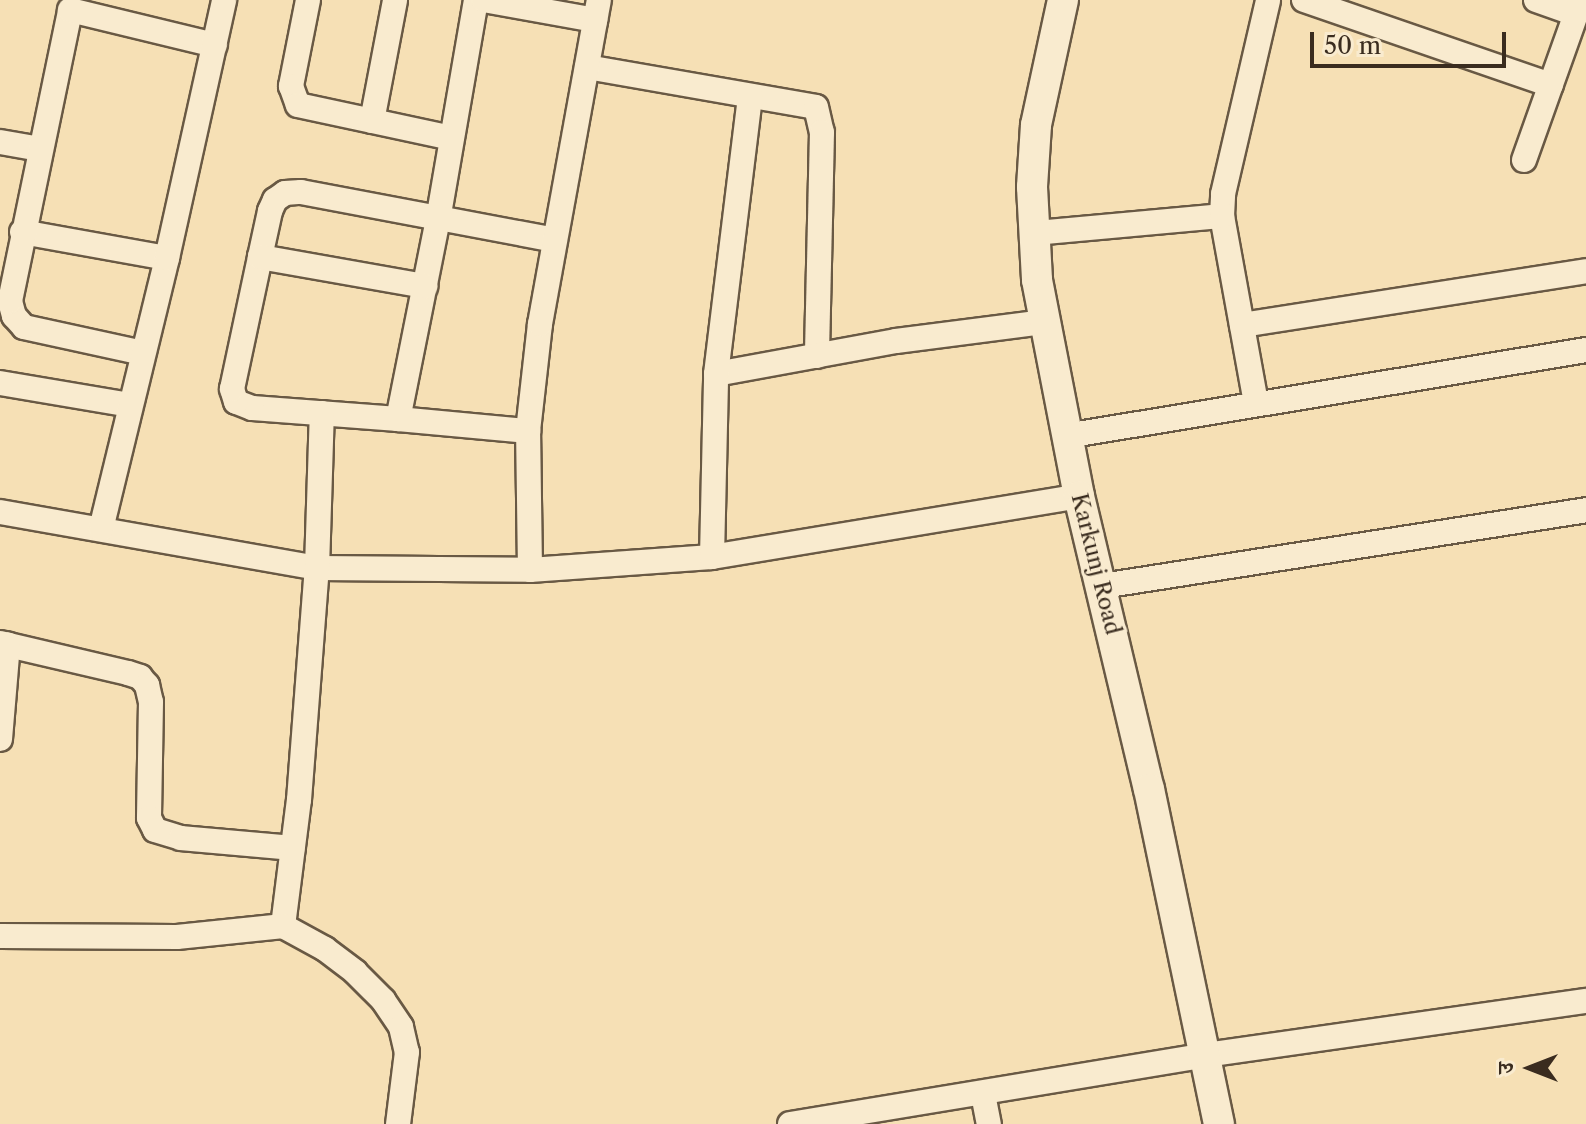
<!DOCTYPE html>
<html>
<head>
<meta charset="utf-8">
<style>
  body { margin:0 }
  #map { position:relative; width:1586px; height:1124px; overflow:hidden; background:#f6e0b5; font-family:"Libre Caslon Text","Noto Serif Devanagari",serif }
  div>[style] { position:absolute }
  .roads { filter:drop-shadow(2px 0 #695944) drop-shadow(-2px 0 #695944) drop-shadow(0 2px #695944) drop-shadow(0 -2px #695944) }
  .minor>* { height:24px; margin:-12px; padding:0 12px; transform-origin:12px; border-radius:12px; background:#f9ebcf }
  .tertiary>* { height:30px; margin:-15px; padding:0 15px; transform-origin:15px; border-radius:15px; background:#f9ebcf }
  span { translate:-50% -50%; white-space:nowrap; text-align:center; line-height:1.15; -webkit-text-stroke:6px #f9ebcf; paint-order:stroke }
  .street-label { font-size:22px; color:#3a2c1f }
  .north { position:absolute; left:1490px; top:1028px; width:80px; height:80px; -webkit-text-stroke:6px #f9ebcf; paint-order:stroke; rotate:270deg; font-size:22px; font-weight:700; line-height:32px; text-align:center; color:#3a2c1f }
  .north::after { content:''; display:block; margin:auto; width:28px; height:36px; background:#3a2c1f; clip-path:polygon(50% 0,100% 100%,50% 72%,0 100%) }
  .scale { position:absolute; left:1310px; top:32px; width:196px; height:36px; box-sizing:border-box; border:4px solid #3a2c1f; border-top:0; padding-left:10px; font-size:24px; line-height:28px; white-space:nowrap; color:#3a2c1f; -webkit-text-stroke:6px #f9ebcf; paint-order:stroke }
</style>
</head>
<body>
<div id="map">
  <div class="roads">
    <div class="minor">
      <div style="left:308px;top:0;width:88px;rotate:101.2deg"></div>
      <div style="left:291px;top:86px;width:20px;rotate:70deg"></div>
      <div style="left:298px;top:105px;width:157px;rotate:12.1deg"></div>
      <div style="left:476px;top:0;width:222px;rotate:99.8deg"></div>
      <div style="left:438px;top:219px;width:204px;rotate:101.3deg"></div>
      <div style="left:398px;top:419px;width:131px;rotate:5.3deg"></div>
      <div style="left:484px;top:0;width:113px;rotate:10.2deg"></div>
      <div style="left:1304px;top:0;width:261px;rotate:19deg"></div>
      <div style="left:1536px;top:0;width:42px;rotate:19.3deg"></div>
      <div style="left:587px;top:67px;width:232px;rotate:9.9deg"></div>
      <div style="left:816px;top:107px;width:26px;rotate:77deg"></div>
      <div style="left:822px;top:132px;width:224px;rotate:91.3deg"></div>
      <div style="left:372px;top:121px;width:123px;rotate:-79.2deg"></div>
      <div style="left:0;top:142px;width:41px;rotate:9.9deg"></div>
      <div style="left:1524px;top:160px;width:170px;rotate:-70.4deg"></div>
      <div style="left:22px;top:232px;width:147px;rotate:10.2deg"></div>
      <div style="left:1035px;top:233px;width:188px;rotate:-5.2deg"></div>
      <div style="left:260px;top:257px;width:47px;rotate:-77.7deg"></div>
      <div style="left:270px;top:211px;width:12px;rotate:-66deg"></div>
      <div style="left:275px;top:200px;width:12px;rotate:-35deg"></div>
      <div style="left:285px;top:193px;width:16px;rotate:-4deg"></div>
      <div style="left:301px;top:192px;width:258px;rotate:10.7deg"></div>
      <div style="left:1242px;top:325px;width:348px;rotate:-8.9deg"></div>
      <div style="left:143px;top:353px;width:122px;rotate:-167.7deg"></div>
      <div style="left:24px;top:327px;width:15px;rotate:-132deg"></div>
      <div style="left:14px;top:316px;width:16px;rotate:-105deg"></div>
      <div style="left:10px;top:301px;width:297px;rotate:-78.3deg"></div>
      <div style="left:70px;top:10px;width:149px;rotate:13.6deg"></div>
      <div style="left:716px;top:374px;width:183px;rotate:-10.4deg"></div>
      <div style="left:896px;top:341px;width:150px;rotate:-7.3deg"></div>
      <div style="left:0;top:383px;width:132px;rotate:9.6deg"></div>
      <div style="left:1256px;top:403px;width:190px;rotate:-100.3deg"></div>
      <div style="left:1222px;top:216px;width:22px;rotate:-87deg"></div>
      <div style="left:1223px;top:194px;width:199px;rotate:-76.9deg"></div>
      <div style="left:398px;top:419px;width:146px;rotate:-175.7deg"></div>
      <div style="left:252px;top:408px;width:17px;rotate:-159deg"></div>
      <div style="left:236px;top:402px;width:14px;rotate:-107deg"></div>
      <div style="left:232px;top:389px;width:135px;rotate:-78deg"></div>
      <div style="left:260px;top:257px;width:168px;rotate:10deg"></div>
      <div style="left:1066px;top:436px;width:527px;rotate:-9.39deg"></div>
      <div style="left:0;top:512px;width:322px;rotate:10deg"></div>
      <div style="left:317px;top:568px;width:213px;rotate:0.5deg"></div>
      <div style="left:530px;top:570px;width:182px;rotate:-4.1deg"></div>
      <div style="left:712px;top:557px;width:372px;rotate:-9.4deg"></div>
      <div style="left:101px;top:529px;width:279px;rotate:-76.3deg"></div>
      <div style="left:167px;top:258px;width:264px;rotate:-77.5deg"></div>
      <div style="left:712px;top:557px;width:183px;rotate:-88.7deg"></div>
      <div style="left:716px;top:374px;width:280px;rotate:-83deg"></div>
      <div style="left:530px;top:570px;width:139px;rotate:-90.8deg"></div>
      <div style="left:528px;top:431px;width:108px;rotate:-83.6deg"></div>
      <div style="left:540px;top:324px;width:329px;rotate:-79.7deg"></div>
      <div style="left:1102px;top:586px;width:490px;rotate:-8.9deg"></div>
      <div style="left:0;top:643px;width:131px;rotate:13.2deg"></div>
      <div style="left:128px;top:673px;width:13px;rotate:18deg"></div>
      <div style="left:140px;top:677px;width:11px;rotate:49deg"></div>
      <div style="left:147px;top:685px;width:17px;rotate:77deg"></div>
      <div style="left:151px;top:702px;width:116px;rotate:91deg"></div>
      <div style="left:149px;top:818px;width:13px;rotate:63deg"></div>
      <div style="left:155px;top:830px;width:27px;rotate:17deg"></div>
      <div style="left:181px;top:838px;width:112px;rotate:5.1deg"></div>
      <div style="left:0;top:739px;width:95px;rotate:-85.2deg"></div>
      <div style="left:283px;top:926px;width:127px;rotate:-82.8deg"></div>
      <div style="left:299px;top:800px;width:233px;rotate:-85.6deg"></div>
      <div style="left:317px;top:568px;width:155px;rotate:-88.2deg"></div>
      <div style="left:0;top:936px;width:177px;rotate:0.3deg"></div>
      <div style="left:177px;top:937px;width:107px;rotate:-5.9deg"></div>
      <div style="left:283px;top:926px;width:48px;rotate:28.7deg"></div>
      <div style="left:325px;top:949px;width:38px;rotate:37deg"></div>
      <div style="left:355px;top:972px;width:40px;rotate:45deg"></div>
      <div style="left:383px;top:1000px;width:32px;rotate:56deg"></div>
      <div style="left:401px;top:1027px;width:26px;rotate:77deg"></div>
      <div style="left:407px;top:1052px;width:73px;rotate:97.1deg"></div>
      <div style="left:983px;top:1094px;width:31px;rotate:79deg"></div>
      <div style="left:790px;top:1124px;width:422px;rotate:-9.4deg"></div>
      <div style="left:1206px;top:1055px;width:384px;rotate:-8.1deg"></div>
    </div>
    <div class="tertiary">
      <div style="left:1063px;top:0;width:128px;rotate:102.2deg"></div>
      <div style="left:1036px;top:125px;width:62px;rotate:93.7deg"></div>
      <div style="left:1032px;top:187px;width:93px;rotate:86.9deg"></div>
      <div style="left:1037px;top:280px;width:220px;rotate:79deg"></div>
      <div style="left:1079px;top:496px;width:301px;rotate:76.6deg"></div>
      <div style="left:1149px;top:789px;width:342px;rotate:78.2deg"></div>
    </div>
  </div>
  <div class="street-label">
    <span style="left:1096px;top:564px;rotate:76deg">Karkunj Road</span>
  </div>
  <div class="north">उ</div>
  <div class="scale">50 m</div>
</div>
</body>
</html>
